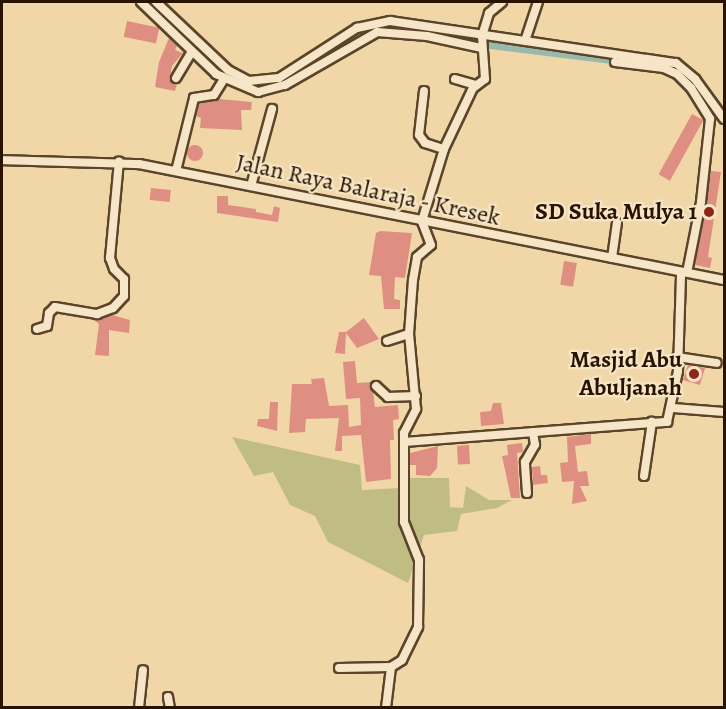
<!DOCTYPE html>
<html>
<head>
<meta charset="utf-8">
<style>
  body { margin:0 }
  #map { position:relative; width:726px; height:709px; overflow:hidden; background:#f1d7a7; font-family:Alegreya,serif }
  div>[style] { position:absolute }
  .green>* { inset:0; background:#bfbd84 }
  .canal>* { height:8px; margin:-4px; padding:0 4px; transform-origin:4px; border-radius:4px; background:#9bb8ad }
  .building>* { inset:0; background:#df8f82; transform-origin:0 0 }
  .round { border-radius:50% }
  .roads { filter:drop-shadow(2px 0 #5a442a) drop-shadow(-2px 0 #5a442a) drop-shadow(0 2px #5a442a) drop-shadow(0 -2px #5a442a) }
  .minor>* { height:8px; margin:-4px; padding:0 4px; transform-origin:4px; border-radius:4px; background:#f6e5c6 }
  .dots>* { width:16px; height:16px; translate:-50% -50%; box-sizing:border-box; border:3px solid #f6e5c6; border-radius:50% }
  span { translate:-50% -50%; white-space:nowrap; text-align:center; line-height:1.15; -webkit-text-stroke:4.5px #f6e5c6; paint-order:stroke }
  .street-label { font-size:24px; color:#281301 }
  .poi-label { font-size:24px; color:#281301; font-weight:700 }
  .right { translate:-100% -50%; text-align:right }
  .frame { position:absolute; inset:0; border:3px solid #281301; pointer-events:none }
</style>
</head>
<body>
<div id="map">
  <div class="green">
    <div style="clip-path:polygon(232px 437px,360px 465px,362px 490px,400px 488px,400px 478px,449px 478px,450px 507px,463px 508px,466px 486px,489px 500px,512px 500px,497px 508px,461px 514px,457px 531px,424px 535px,408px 583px,328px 542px,315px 516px,290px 505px,273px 472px,254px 476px)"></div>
  </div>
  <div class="canal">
    <div style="left:467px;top:42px;width:154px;rotate:7.1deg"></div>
    <div style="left:677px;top:70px;width:38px;rotate:45deg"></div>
  </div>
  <div class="building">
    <div style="left:127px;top:21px;width:33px;height:16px;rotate:12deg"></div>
    <div style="clip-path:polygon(169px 38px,177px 46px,175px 50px,183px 53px,172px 66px,170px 77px,177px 84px,175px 91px,155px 87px,159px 62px)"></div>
    <div style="clip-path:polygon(219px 99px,252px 102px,251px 110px,241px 110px,242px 130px,200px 128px,201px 118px,196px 116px,199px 104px)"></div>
    <div style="left:692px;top:114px;width:13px;height:69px;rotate:29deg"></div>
    <div class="round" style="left:187px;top:145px;width:16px;height:16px"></div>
    <div style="clip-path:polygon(711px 171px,721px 172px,708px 257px,712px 258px,710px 268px,695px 265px)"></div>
    <div style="left:151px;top:188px;width:20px;height:12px;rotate:6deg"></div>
    <div style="clip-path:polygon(217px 196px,228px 196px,228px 205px,256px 209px,256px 212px,272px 215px,274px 206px,280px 208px,278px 222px,217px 213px)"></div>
    <div style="clip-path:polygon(380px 231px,412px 233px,405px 278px,395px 277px,394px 299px,400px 300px,400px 309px,384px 309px,381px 276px,369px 275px,376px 233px)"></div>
    <div style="left:564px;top:261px;width:13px;height:24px;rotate:9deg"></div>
    <div style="clip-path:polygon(112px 315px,130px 320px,129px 333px,109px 330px,109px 356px,95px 355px,99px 324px,94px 320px)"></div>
    <div style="clip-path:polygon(364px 318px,379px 339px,357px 348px,346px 333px,345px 354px,335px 353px,339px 332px,346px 332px)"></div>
    <div style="clip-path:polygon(355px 361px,357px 383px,372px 382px,375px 407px,398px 405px,399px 419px,393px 420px,394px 440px,390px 440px,391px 479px,366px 482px,361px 435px,342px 436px,342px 451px,335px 451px,339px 418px,306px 419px,305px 432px,289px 433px,292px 384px,312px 384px,311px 379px,324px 378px,329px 406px,348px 405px,349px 427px,361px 425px,360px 398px,346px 399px,343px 362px)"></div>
    <div style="clip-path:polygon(688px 365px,705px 368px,700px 385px,683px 380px)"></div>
    <div style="clip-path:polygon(270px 402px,278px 402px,277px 431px,257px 426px,258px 419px,269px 419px)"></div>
    <div style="clip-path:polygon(493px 403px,501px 403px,504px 424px,481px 426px,480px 412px,491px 411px)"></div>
    <div style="clip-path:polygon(591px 434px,591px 444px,575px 446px,578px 472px,587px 471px,589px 486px,580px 486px,587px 501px,572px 504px,574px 481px,562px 482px,560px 463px,568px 462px,567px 437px)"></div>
    <div style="clip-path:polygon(522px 443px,523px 452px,517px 453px,520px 498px,511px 498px,502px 456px,508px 455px,507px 445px)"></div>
    <div style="left:469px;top:445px;width:19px;height:12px;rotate:87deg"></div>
    <div style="clip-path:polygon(438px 446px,437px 468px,430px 476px,416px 475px,416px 465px,410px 465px,410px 453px)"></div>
    <div style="clip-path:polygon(540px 466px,541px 475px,547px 475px,548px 483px,533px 485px,532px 467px)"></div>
  </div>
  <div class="roads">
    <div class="minor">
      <div style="left:141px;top:2px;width:104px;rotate:43.8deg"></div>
      <div style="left:216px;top:74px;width:46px;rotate:23.2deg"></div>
      <div style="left:258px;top:92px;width:28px;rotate:-15deg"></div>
      <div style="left:285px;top:85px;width:106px;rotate:-29.9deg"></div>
      <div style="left:377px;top:32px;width:50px;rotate:4.6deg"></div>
      <div style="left:427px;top:36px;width:55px;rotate:12.5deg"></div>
      <div style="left:156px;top:2px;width:99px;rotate:43.4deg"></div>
      <div style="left:228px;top:70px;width:24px;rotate:28deg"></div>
      <div style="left:249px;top:81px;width:30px;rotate:-6deg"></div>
      <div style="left:279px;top:78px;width:93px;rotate:-32.7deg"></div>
      <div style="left:357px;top:28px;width:34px;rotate:-12deg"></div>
      <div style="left:390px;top:21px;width:289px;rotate:8.4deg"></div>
      <div style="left:676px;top:63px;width:25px;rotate:40deg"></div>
      <div style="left:695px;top:79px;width:49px;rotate:54.1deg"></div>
      <div style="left:525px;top:41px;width:41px;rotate:-71.6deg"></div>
      <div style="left:615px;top:62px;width:49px;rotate:7deg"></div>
      <div style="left:664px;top:68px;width:14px;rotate:25deg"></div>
      <div style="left:677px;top:74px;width:20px;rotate:45deg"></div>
      <div style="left:691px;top:88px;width:36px;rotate:58deg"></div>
      <div style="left:710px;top:119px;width:83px;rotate:96.2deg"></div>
      <div style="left:701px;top:202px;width:72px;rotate:101.2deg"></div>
      <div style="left:176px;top:78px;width:31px;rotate:-59deg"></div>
      <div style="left:455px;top:79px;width:22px;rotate:16deg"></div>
      <div style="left:424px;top:91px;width:44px;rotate:96.5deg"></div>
      <div style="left:419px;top:135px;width:10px;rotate:53deg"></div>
      <div style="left:425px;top:143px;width:20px;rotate:18deg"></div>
      <div style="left:2px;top:160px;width:137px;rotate:1.7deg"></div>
      <div style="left:139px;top:164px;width:596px;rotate:11.22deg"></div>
      <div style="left:176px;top:171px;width:75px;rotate:-76.1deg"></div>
      <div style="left:194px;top:98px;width:20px;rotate:-9deg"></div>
      <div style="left:214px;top:95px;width:19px;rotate:-58deg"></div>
      <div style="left:251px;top:186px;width:80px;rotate:-74.7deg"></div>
      <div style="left:612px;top:258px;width:36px;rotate:-82deg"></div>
      <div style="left:37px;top:329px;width:10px;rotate:-17deg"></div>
      <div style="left:47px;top:326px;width:13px;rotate:-81deg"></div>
      <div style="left:49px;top:313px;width:8px;rotate:-45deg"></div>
      <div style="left:55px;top:307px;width:43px;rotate:9.5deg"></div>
      <div style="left:97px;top:314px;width:17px;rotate:-21deg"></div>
      <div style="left:113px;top:308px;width:16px;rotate:-47deg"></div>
      <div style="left:124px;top:296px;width:17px;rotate:-90deg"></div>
      <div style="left:124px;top:279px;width:14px;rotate:-135deg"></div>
      <div style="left:114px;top:269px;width:12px;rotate:-110deg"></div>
      <div style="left:110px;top:258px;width:97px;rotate:-84.7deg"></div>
      <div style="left:387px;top:341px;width:23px;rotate:-18deg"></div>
      <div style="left:677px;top:357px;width:40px;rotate:8.5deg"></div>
      <div style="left:376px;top:386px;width:16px;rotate:43deg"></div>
      <div style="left:388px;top:397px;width:28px;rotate:-2deg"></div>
      <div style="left:673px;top:408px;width:51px;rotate:4.5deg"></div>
      <div style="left:405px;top:442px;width:263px;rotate:-4.4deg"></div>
      <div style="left:667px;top:422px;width:52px;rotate:-77.8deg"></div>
      <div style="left:678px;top:371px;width:98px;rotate:-88.2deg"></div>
      <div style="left:644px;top:476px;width:55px;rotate:-81.6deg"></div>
      <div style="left:527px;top:493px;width:31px;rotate:-94deg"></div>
      <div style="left:525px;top:462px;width:20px;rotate:-60deg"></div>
      <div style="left:535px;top:445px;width:13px;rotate:-99deg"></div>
      <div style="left:339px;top:668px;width:52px;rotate:-1.1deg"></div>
      <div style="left:391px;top:667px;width:13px;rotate:-32deg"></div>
      <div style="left:402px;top:660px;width:37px;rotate:-64deg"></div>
      <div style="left:418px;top:627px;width:67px;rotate:-89.1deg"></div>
      <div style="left:419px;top:560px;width:41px;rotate:-111.5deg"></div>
      <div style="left:404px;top:522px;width:89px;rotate:-90deg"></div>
      <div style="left:404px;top:433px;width:27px;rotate:-63deg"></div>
      <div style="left:416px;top:409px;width:75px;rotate:-95.3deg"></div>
      <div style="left:409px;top:334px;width:54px;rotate:-85.8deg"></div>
      <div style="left:413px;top:280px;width:23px;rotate:-80deg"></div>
      <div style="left:417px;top:257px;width:18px;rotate:-41deg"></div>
      <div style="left:431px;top:245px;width:26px;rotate:-111deg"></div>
      <div style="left:422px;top:221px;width:75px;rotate:-73deg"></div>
      <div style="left:444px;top:149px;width:68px;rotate:-64.6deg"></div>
      <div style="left:473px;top:88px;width:15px;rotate:-37deg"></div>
      <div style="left:485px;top:79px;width:43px;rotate:-94deg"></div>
      <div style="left:482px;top:36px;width:24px;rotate:-73deg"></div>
      <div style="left:489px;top:13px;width:17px;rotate:-40deg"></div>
      <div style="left:168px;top:697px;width:11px;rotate:80deg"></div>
      <div style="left:139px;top:708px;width:38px;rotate:-84deg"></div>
      <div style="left:386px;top:708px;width:41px;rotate:-83deg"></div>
    </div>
  </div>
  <div class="dots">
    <div style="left:709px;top:212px;background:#8f2418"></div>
    <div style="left:694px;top:374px;background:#8f2418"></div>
  </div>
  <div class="street-label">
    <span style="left:368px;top:190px;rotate:12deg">Jalan Raya Balaraja - Kresek</span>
  </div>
  <div class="poi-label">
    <span class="right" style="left:697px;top:212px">SD Suka Mulya 1</span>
    <span class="right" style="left:682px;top:374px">Masjid Abu<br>Abuljanah</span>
  </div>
  <div class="frame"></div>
</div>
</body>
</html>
